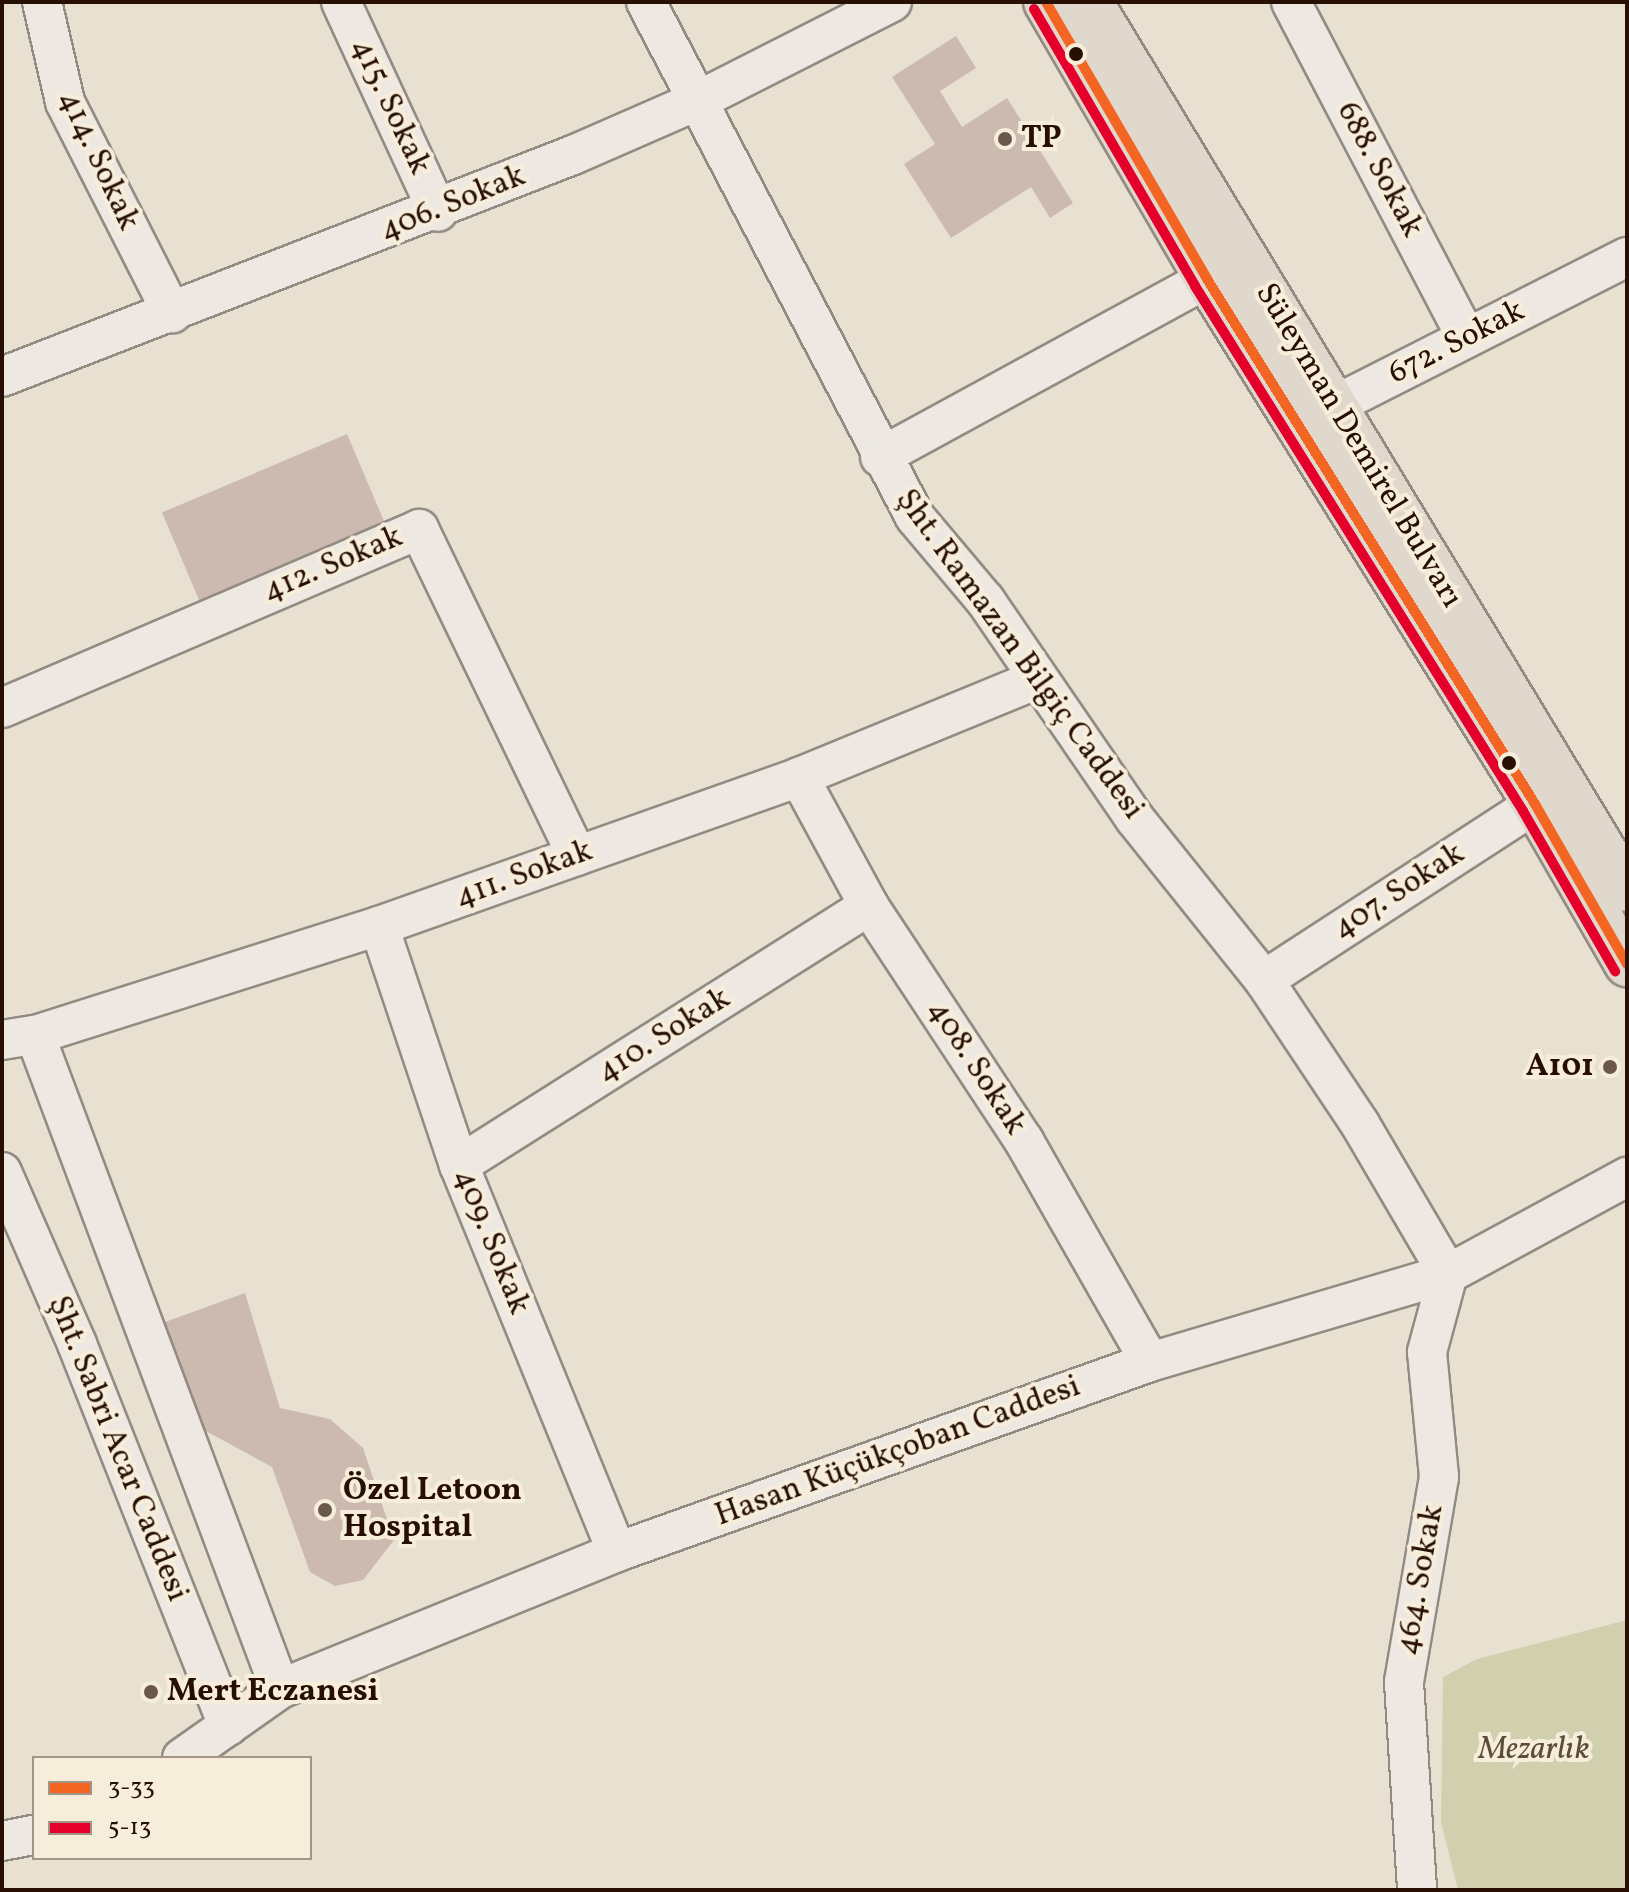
<!DOCTYPE html>
<html>
<head>
<meta charset="utf-8">
<style>
  body { margin:0 }
  #map { position:relative; width:1629px; height:1892px; overflow:hidden; background:#e8e0d1; font-family:Vollkorn,serif }
  div>[style] { position:absolute }
  .green>* { inset:0; background:#d1d0ae }
  .building>* { inset:0; background:#ccbab1; transform-origin:0 0 }
  .roads { filter:drop-shadow(2px 0 #938b82) drop-shadow(-2px 0 #938b82) drop-shadow(0 2px #938b82) drop-shadow(0 -2px #938b82) }
  .minor>* { height:38px; margin:-19px; padding:0 19px; transform-origin:19px; border-radius:19px; background:#ede8e1 }
  .major>* { height:44px; margin:-22px; padding:0 22px; transform-origin:22px; border-radius:22px; background:#e0d8cc }
  .bus-1>* { height:10px; margin:-5px; padding:0 5px; transform-origin:5px; border-radius:5px; background:#f26522 }
  .bus-2>* { height:10px; margin:-5px; padding:0 5px; transform-origin:5px; border-radius:5px; background:#e4002b }
  .dots>* { width:22px; height:22px; translate:-50% -50%; box-sizing:border-box; border:4px solid #f7eddb; border-radius:50% }
  span { translate:-50% -50%; white-space:nowrap; text-align:center; line-height:1.15; -webkit-text-stroke:8px #f7eddb; paint-order:stroke }
  .street-label { font-size:32px; color:#270f04 }
  .poi-label { font-size:32px; color:#270f04; font-weight:700 }
  .left { translate:0 -50%; text-align:left }
  .right { translate:-100% -50%; text-align:right }
  .park-label { font-size:32px; color:#5c4e36; font-style:italic }
  .frame { position:absolute; inset:0; border:4px solid #270f04; pointer-events:none }
  .legend { position:absolute; left:32px; top:1756px; width:280px; height:104px; box-sizing:border-box; background:#f7eddb; border:2px solid #a49485; margin:0; padding:10px 14px; list-style:none; font-size:24px; color:#270f04 }
  .legend li { display:flex; align-items:center; gap:16px; height:40px }
  .legend b { width:40px; border:2px solid #a49485 }
</style>
</head>
<body>
<div id="map">
  <div class="green">
    <div style="clip-path:polygon(1627px 1620px,1627px 1890px,1458px 1890px,1441px 1822px,1443px 1677px,1477px 1659px)"></div>
  </div>
  <div class="building">
    <div style="clip-path:polygon(956px 36px,976px 68px,940px 91px,962px 127px,1007px 98px,1073px 203px,1050px 218px,1031px 187px,951px 238px,904px 164px,935px 144px,892px 77px)"></div>
    <div style="left:347px;top:434px;width:96px;height:201px;rotate:67deg"></div>
    <div style="clip-path:polygon(245px 1293px,280px 1408px,330px 1419px,363px 1448px,394px 1540px,363px 1580px,335px 1586px,310px 1572px,272px 1467px,204px 1430px,165px 1322px)"></div>
  </div>
  <div class="roads">
    <div class="minor">
      <div style="left:42px;top:2px;width:103px;rotate:77deg"></div>
      <div style="left:65px;top:102px;width:237px;rotate:63.1deg"></div>
      <div style="left:341px;top:2px;width:231px;rotate:65.2deg"></div>
      <div style="left:646px;top:2px;width:581px;rotate:62.42deg"></div>
      <div style="left:915px;top:517px;width:109px;rotate:49.9deg"></div>
      <div style="left:985px;top:600px;width:265px;rotate:55.6deg"></div>
      <div style="left:1135px;top:819px;width:206px;rotate:51.3deg"></div>
      <div style="left:1264px;top:980px;width:173px;rotate:56.3deg"></div>
      <div style="left:1360px;top:1124px;width:174px;rotate:59.6deg"></div>
      <div style="left:1448px;top:1274px;width:81px;rotate:105.1deg"></div>
      <div style="left:1427px;top:1352px;width:126px;rotate:84.5deg"></div>
      <div style="left:1439px;top:1477px;width:208px;rotate:99.7deg"></div>
      <div style="left:1404px;top:1682px;width:208px;rotate:86.4deg"></div>
      <div style="left:1291px;top:2px;width:379px;rotate:62.4deg"></div>
      <div style="left:2px;top:377px;width:613px;rotate:-21.25deg"></div>
      <div style="left:573px;top:155px;width:140px;rotate:-23.6deg"></div>
      <div style="left:701px;top:99px;width:214px;rotate:-26.9deg"></div>
      <div style="left:1323px;top:432px;width:28px;rotate:-69deg"></div>
      <div style="left:1333px;top:406px;width:330px;rotate:-26.9deg"></div>
      <div style="left:880px;top:457px;width:372px;rotate:-28.6deg"></div>
      <div style="left:2px;top:708px;width:454px;rotate:-23.2deg"></div>
      <div style="left:419px;top:529px;width:363px;rotate:64.2deg"></div>
      <div style="left:799px;top:777px;width:147px;rotate:61.5deg"></div>
      <div style="left:869px;top:906px;width:282px;rotate:56.6deg"></div>
      <div style="left:1024px;top:1141px;width:254px;rotate:60.3deg"></div>
      <div style="left:379px;top:926px;width:252px;rotate:71.5deg"></div>
      <div style="left:459px;top:1165px;width:418px;rotate:67.8deg"></div>
      <div style="left:1264px;top:980px;width:323px;rotate:-33deg"></div>
      <div style="left:35px;top:1035px;width:698px;rotate:69.46deg"></div>
      <div style="left:2px;top:1040px;width:33px;rotate:-9deg"></div>
      <div style="left:35px;top:1035px;width:361px;rotate:-17.6deg"></div>
      <div style="left:379px;top:926px;width:446px;rotate:-19.5deg"></div>
      <div style="left:799px;top:777px;width:255px;rotate:-22.3deg"></div>
      <div style="left:459px;top:1165px;width:485px;rotate:-32.3deg"></div>
      <div style="left:2px;top:1172px;width:188px;rotate:66.4deg"></div>
      <div style="left:77px;top:1344px;width:411px;rotate:68.4deg"></div>
      <div style="left:182px;top:1758px;width:120px;rotate:-35.1deg"></div>
      <div style="left:280px;top:1689px;width:364px;rotate:-22.1deg"></div>
      <div style="left:617px;top:1552px;width:566px;rotate:-19.62deg"></div>
      <div style="left:1150px;top:1362px;width:311px;rotate:-16.5deg"></div>
      <div style="left:1448px;top:1274px;width:204px;rotate:-28.5deg"></div>
      <div style="left:2px;top:1841px;width:33px;rotate:-11deg"></div>
    </div>
    <div class="major">
      <div style="left:1046px;top:2px;width:320px;rotate:59.8deg"></div>
      <div style="left:1207px;top:279px;width:619px;rotate:58deg"></div>
      <div style="left:1535px;top:804px;width:185px;rotate:60.1deg"></div>
      <div style="left:1090px;top:2px;width:1037px;rotate:58.81deg"></div>
    </div>
  </div>
  <div class="bus-1">
    <div style="left:1046px;top:2px;width:320px;rotate:59.8deg"></div>
    <div style="left:1207px;top:279px;width:619px;rotate:58deg"></div>
    <div style="left:1535px;top:804px;width:185px;rotate:60.1deg"></div>
  </div>
  <div class="bus-2">
    <div style="left:1034px;top:9px;width:320px;rotate:59.8deg"></div>
    <div style="left:1195px;top:286px;width:619px;rotate:58deg"></div>
    <div style="left:1523px;top:811px;width:185px;rotate:60.1deg"></div>
  </div>
  <div class="dots">
    <div style="left:1076px;top:54px;background:#270f04"></div>
    <div style="left:1005px;top:139px;background:#6b584c"></div>
    <div style="left:1509px;top:763px;background:#270f04"></div>
    <div style="left:1610px;top:1067px;background:#6b584c"></div>
    <div style="left:325px;top:1510px;background:#6b584c"></div>
    <div style="left:151px;top:1692px;background:#6b584c"></div>
  </div>
  <div class="street-label">
    <span style="left:390px;top:107px;rotate:65deg">415. Sokak</span>
    <span style="left:98px;top:161px;rotate:65deg">414. Sokak</span>
    <span style="left:1379px;top:170px;rotate:62deg">688. Sokak</span>
    <span style="left:453px;top:204px;rotate:-22deg">406. Sokak</span>
    <span style="left:1457px;top:343px;rotate:-27deg">672. Sokak</span>
    <span style="left:1358px;top:446px;rotate:59deg">Süleyman Demirel Bulvarı</span>
    <span style="left:333px;top:565px;rotate:-23deg">412. Sokak</span>
    <span style="left:1019px;top:655px;rotate:54deg">Şht. Ramazan Bilgiç Caddesi</span>
    <span style="left:524px;top:875px;rotate:-20deg">411. Sokak</span>
    <span style="left:1399px;top:892px;rotate:-33deg">407. Sokak</span>
    <span style="left:664px;top:1036px;rotate:-32deg">410. Sokak</span>
    <span style="left:976px;top:1068px;rotate:57deg">408. Sokak</span>
    <span style="left:491px;top:1242px;rotate:68deg">409. Sokak</span>
    <span style="left:117px;top:1449px;rotate:68deg">Şht. Sabri Acar Caddesi</span>
    <span style="left:898px;top:1452px;rotate:-20deg">Hasan Küçükçoban Caddesi</span>
    <span style="left:1421px;top:1580px;rotate:-80deg">464. Sokak</span>
  </div>
  <div class="poi-label">
    <span class="left" style="left:1021px;top:139px">TP</span>
    <span class="right" style="left:1594px;top:1067px">A101</span>
    <span class="left" style="left:343px;top:1510px">Özel Letoon<br>Hospital</span>
    <span class="left" style="left:167px;top:1692px">Mert Eczanesi</span>
  </div>
  <div class="park-label">
    <span style="left:1534px;top:1750px">Mezarlık</span>
  </div>
  <div class="frame"></div>
  <ul class="legend">
  <li><b style="height:10px;background:#f26522"></b>3-33</li>
  <li><b style="height:10px;background:#e4002b"></b>5-13</li>
  </ul>
</div>
</body>
</html>
